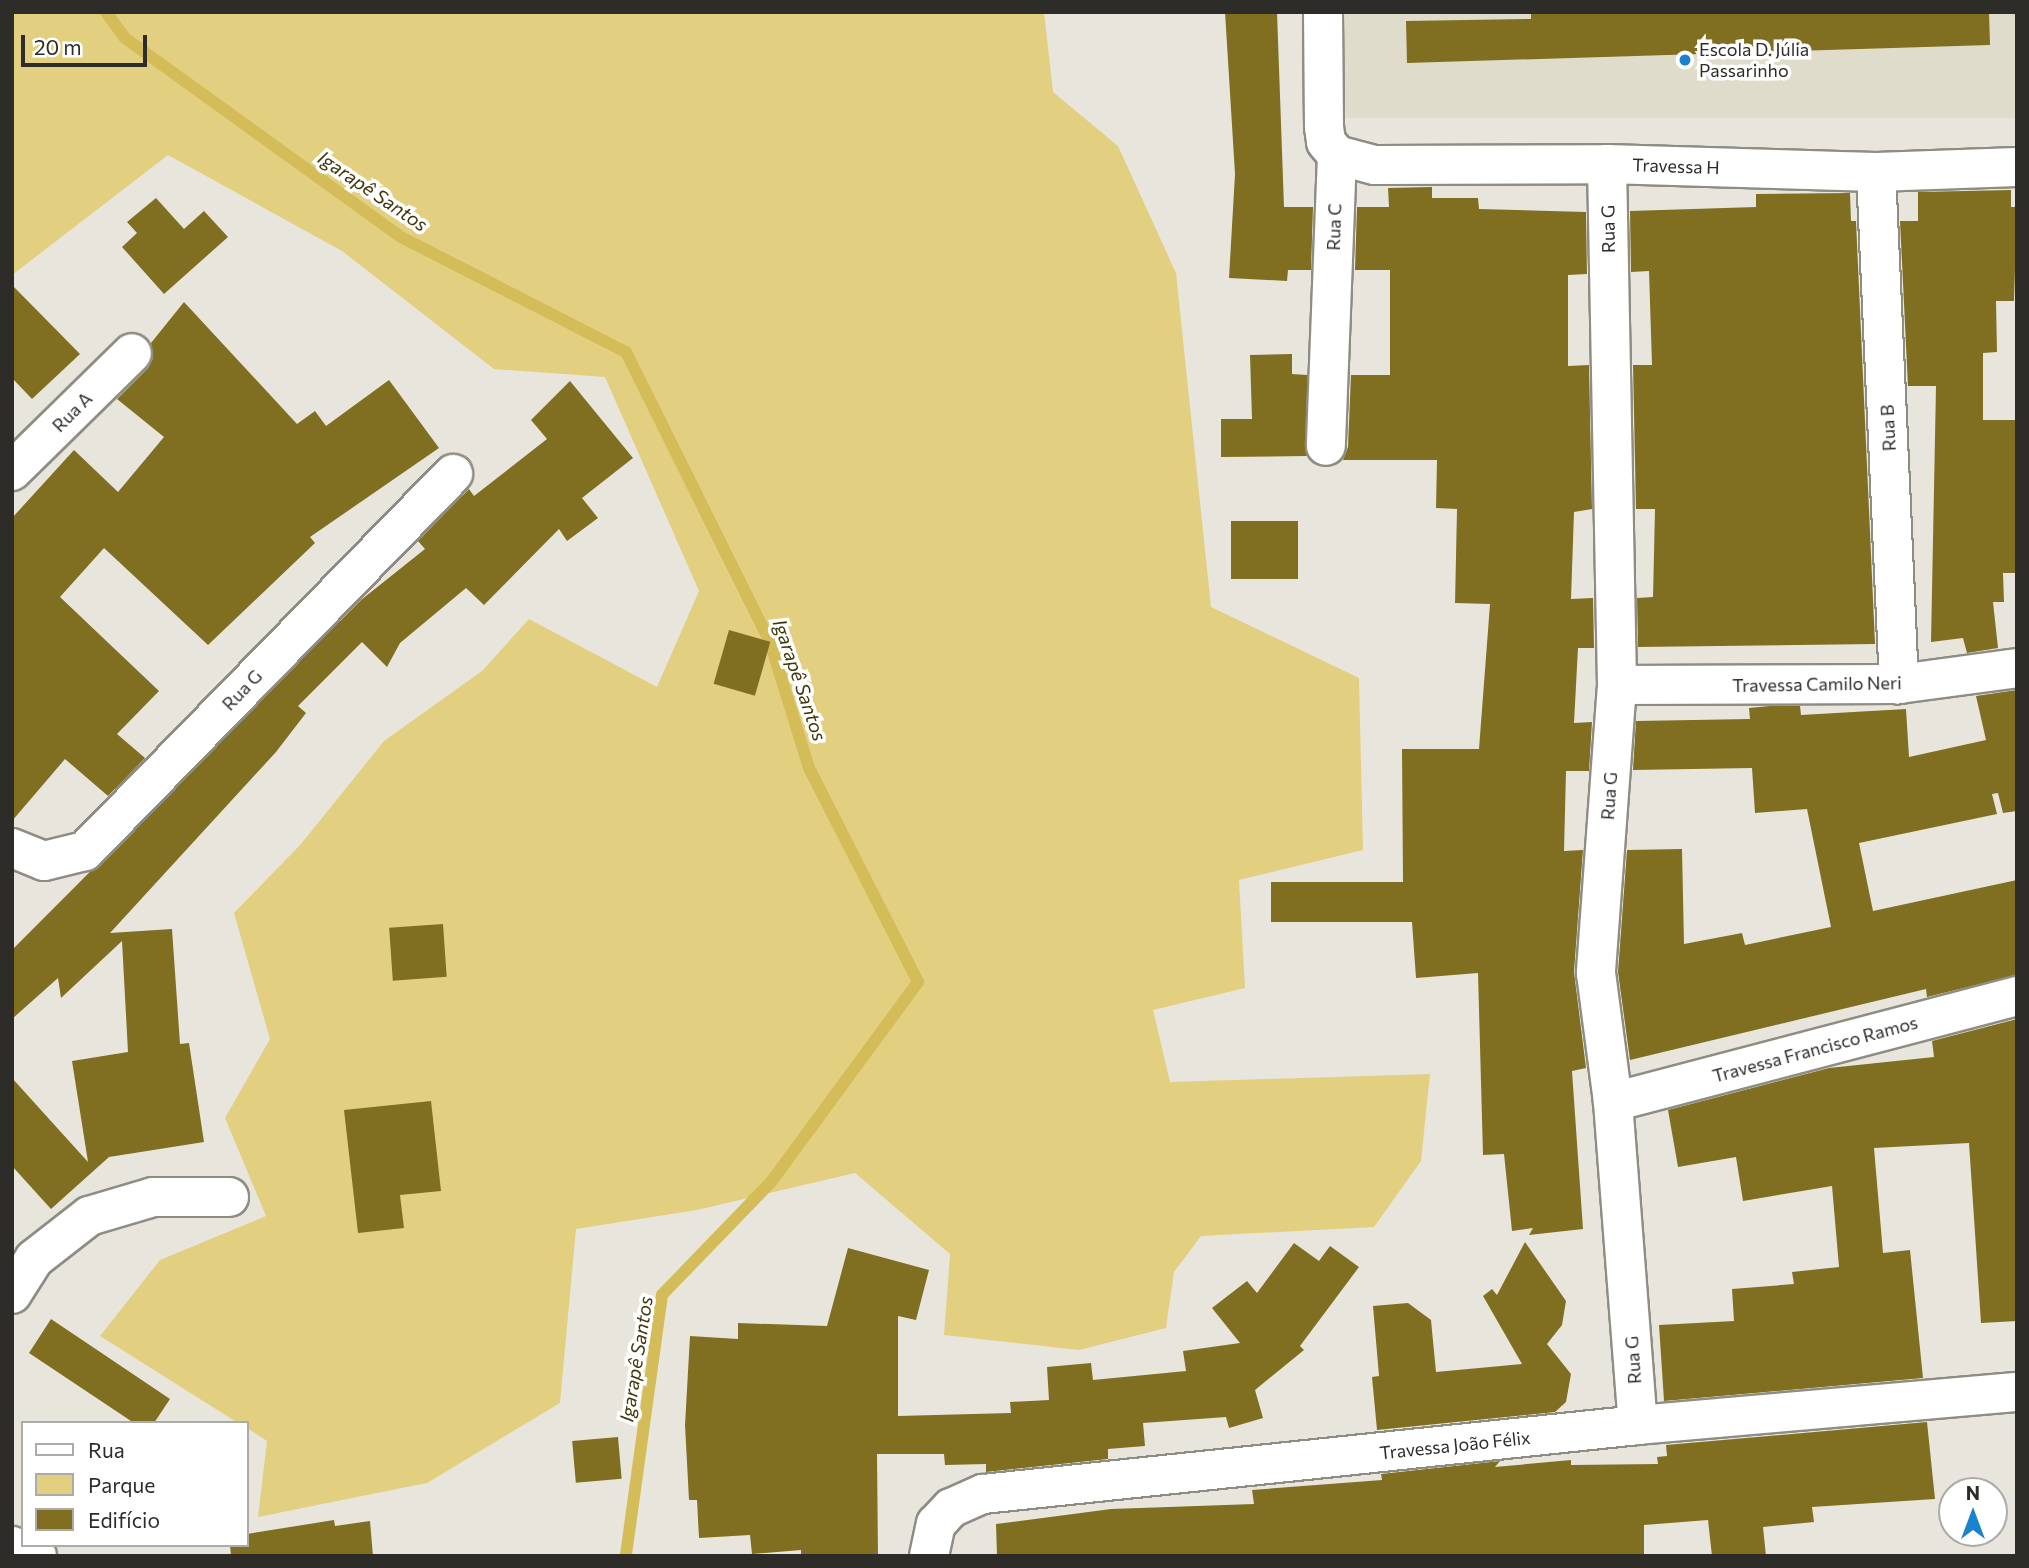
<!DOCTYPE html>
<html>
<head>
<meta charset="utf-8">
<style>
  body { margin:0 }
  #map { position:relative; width:2029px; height:1568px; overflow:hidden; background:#e8e6dc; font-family:Commissioner,sans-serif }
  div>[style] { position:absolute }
  .built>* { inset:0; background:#e0dccb; transform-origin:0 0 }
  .green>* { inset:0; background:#e3cf80 }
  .stream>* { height:12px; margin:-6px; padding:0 6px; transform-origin:6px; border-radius:6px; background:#d4bd59 }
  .building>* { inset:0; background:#806f20; transform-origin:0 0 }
  .roads { filter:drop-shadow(2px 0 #8e8c83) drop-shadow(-2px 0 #8e8c83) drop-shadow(0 2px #8e8c83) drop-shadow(0 -2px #8e8c83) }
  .minor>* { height:38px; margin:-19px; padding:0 19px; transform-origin:19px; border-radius:19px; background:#fff }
  .dots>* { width:19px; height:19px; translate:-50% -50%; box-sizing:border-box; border:4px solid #fff; border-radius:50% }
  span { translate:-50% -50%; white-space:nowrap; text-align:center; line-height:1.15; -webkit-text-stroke:7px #fff; paint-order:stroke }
  .poi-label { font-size:18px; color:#2d2c28 }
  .left { translate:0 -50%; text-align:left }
  .street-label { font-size:18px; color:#2d2c28 }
  .water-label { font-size:19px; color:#3f360a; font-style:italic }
  .frame { position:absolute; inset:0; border:14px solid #2d2c28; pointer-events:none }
  .legend { position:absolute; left:21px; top:1421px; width:228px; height:126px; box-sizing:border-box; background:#fff; border:2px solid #ababa9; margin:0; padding:9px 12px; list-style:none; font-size:21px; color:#2d2c28 }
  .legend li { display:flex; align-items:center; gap:14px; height:35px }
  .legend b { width:35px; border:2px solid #ababa9 }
  .north { position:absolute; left:1938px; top:1477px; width:70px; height:70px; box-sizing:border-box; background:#fff; border:2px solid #ababa9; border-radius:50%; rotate:0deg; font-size:19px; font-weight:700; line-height:28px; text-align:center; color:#2d2c28 }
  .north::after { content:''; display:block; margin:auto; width:24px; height:32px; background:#1983cd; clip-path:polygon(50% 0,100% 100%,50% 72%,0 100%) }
  .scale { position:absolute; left:21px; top:35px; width:126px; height:32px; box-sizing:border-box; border:4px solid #2d2c28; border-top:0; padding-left:9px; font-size:21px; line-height:24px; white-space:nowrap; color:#2d2c28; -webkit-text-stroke:5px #fff; paint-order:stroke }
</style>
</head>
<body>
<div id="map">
  <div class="built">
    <div style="left:1345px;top:12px;width:672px;height:106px"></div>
  </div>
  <div class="green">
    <div style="clip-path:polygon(12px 12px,1044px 12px,1053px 92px,1118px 146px,1176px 273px,1211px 607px,1359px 678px,1363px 850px,1239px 880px,1245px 988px,1153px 1010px,1170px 1082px,1430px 1074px,1421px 1161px,1374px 1227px,1201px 1236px,1174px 1272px,1166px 1328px,1079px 1350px,944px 1335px,950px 1254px,855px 1173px,697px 1210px,576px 1229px,560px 1403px,427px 1483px,258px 1517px,267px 1441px,247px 1428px,247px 1423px,238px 1423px,100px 1336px,160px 1260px,266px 1216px,225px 1118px,270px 1039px,234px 913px,301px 844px,384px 741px,482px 671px,529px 619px,657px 687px,699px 591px,605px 377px,494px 369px,342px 251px,168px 155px,12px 275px)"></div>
  </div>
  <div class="stream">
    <div style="left:106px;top:12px;width:32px;rotate:54deg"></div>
    <div style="left:125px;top:38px;width:340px;rotate:35.8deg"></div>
    <div style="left:401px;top:237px;width:253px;rotate:27.1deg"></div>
    <div style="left:626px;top:352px;width:324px;rotate:63.6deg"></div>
    <div style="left:770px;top:642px;width:132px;rotate:72.8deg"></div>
    <div style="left:809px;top:768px;width:240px;rotate:63deg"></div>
    <div style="left:918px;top:982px;width:248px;rotate:126.3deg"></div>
    <div style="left:771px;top:1182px;width:157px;rotate:134deg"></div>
    <div style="left:662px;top:1295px;width:263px;rotate:97.9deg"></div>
  </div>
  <div class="building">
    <div style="clip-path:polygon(1225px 12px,1277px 12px,1284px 207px,1313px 207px,1311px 270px,1288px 270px,1287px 281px,1229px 278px,1235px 174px)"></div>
    <div style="clip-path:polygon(1531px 12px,1989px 12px,1990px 45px,1407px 63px,1406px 21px,1531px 19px)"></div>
    <div style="clip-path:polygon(1432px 187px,1432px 198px,1478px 198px,1479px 209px,1586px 212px,1587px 274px,1568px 275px,1568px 366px,1589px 365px,1592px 509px,1574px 512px,1571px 599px,1593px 598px,1594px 648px,1578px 648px,1574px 723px,1592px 722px,1589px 771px,1566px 771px,1564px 851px,1583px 850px,1574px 972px,1586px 1068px,1572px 1071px,1583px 1229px,1529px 1235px,1533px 1228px,1512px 1231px,1504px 1154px,1483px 1155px,1478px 973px,1416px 978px,1412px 922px,1271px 922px,1271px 882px,1403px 882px,1402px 749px,1479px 749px,1490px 604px,1455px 603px,1457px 509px,1436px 508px,1437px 460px,1343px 460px,1348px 447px,1351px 375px,1390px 375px,1390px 270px,1355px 270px,1357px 207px,1389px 207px,1388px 188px)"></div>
    <div style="clip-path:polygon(2011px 190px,2011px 207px,2017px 207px,2014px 301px,1996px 301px,1997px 352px,1983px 353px,1983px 420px,2017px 420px,2017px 573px,2003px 573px,2004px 602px,1993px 602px,1998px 648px,1967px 653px,1963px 638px,1931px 642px,1936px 386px,1908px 386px,1900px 221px,1918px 221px,1918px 192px)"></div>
    <div style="clip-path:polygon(1850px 193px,1851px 221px,1856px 221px,1875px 644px,1638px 647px,1637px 598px,1653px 597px,1655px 509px,1636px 509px,1633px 365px,1652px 365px,1649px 271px,1631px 272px,1630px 211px,1756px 207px,1756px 194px)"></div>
    <div style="clip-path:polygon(156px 198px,184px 229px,204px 211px,228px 237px,164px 294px,122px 247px,137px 233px,127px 222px)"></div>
    <div style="clip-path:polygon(12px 285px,80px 354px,32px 399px,12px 378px)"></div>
    <div style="clip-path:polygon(184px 302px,297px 424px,315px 411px,326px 426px,389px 380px,439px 448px,310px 537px,315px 543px,208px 645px,104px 548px,60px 597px,159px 691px,117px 734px,145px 758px,108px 796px,65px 759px,12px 821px,12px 518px,74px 450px,118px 492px,164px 437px,117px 399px,148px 368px,153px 358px,151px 343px)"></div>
    <div style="clip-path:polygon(1292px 354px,1292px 374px,1307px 375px,1307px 456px,1221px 457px,1221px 419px,1252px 419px,1250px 355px)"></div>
    <div style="clip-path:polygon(570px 381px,633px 458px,582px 498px,598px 518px,567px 541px,559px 529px,484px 605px,466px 588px,400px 643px,387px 667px,362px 642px,298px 706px,306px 713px,276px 752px,110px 933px,172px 929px,180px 1044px,189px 1043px,204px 1142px,109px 1157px,51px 1209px,12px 1166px,12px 1078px,88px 1162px,72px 1061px,128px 1052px,122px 941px,61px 998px,58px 978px,12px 1019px,12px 950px,361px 600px,425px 549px,418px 541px,469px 489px,474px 496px,547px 439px,531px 420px)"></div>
    <div style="left:1231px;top:521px;width:67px;height:58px"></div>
    <div style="left:729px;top:630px;width:43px;height:56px;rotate:16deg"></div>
    <div style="clip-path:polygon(2017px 690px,2017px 811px,2003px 813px,1998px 793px,1992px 794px,1997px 814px,1859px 843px,1873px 911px,2017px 880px,2017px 975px,1927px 997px,1926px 989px,1630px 1060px,1618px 972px,1627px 850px,1682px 849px,1684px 944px,1742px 933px,1745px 945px,1831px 927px,1807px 809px,1755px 813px,1752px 768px,1633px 770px,1636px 721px,1750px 719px,1749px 708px,1770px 706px,1800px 706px,1801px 715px,1906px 709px,1909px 757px,1986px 740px,1976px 696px)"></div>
    <div style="left:443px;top:924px;width:53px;height:54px;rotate:86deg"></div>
    <div style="clip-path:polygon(2017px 1019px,2017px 1321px,1981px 1323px,1969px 1143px,1874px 1148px,1883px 1253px,1910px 1250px,1923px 1378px,1664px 1401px,1659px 1325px,1734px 1321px,1732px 1289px,1794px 1284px,1792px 1272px,1839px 1267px,1832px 1186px,1743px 1201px,1736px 1157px,1678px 1167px,1668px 1110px,1829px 1068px,1934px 1057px,1932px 1041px)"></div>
    <div style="clip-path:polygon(431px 1101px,441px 1191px,400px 1195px,404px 1228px,358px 1233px,344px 1110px)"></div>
    <div style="clip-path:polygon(1525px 1242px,1566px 1301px,1562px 1325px,1547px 1344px,1571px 1374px,1566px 1402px,1555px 1412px,1377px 1430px,1372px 1377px,1379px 1376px,1373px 1306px,1408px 1303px,1431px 1320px,1436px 1372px,1522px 1364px,1483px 1296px,1492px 1289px,1497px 1295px)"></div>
    <div style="clip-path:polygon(1294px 1243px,1319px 1261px,1330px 1246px,1359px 1267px,1300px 1346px,1304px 1350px,1255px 1390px,1263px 1418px,1229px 1428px,1226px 1417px,1143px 1423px,1145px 1446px,1108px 1449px,1108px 1459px,986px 1472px,986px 1464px,945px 1465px,944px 1454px,877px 1454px,878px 1556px,801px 1556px,801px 1550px,752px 1554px,750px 1535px,699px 1538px,697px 1500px,689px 1500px,685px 1425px,690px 1336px,738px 1339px,738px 1323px,827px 1326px,848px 1248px,929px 1270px,916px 1320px,898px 1316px,898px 1416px,1011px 1413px,1010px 1402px,1049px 1400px,1047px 1367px,1091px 1363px,1093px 1380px,1186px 1371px,1183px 1351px,1240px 1343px,1212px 1308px,1247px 1281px,1257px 1293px)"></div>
    <div style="clip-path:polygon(51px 1319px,170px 1399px,154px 1423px,134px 1423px,29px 1353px)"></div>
    <div style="clip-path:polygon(1927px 1422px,1935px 1499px,1812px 1507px,1814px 1522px,1763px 1527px,1766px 1556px,1712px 1556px,1708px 1520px,1644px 1525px,1644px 1554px,997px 1556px,996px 1524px,1111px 1509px,1254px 1504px,1252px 1490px,1382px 1480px,1381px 1474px,1500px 1461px,1495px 1467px,1571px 1460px,1571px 1465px,1658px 1464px,1657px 1457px,1667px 1456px,1666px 1445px)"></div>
    <div style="left:618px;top:1437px;width:42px;height:46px;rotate:85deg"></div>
    <div style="clip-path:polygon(334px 1520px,335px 1526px,370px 1521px,373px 1556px,231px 1556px,230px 1545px,247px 1545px,247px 1534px)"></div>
  </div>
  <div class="roads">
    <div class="minor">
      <div style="left:1323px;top:12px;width:115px;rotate:89.5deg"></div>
      <div style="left:1324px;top:127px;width:15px;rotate:82deg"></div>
      <div style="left:1326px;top:142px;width:17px;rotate:50deg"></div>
      <div style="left:1337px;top:155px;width:291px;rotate:92.2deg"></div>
      <div style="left:1337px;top:155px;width:39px;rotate:15deg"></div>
      <div style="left:1375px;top:165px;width:232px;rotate:-0.2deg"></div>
      <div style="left:1607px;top:164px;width:269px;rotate:1.7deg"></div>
      <div style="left:1876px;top:172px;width:141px;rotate:-2deg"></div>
      <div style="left:1607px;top:164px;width:521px;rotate:88.9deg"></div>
      <div style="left:1617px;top:685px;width:289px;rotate:94.2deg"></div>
      <div style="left:1596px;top:973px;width:130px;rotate:82.5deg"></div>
      <div style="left:1613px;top:1102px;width:324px;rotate:85.6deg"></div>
      <div style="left:1876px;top:172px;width:513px;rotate:87.43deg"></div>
      <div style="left:12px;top:471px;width:168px;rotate:-44.5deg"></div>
      <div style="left:1617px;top:685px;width:282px;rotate:-0.2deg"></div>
      <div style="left:1899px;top:684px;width:119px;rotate:-7.7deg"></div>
      <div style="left:12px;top:848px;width:35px;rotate:22deg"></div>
      <div style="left:44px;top:861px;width:42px;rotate:-13.7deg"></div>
      <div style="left:85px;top:851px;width:527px;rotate:-45.69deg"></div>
      <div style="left:1613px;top:1102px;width:418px;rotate:-14.7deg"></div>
      <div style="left:12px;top:1294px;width:41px;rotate:-57.8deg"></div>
      <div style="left:34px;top:1259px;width:70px;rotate:-38deg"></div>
      <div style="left:89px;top:1216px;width:67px;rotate:-16.5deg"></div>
      <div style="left:153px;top:1197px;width:76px"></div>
      <div style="left:12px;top:1546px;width:27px;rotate:22deg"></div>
      <div style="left:929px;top:1556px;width:33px;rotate:-78deg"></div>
      <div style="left:936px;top:1524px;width:22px;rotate:-47deg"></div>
      <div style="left:951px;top:1508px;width:35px;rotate:-24deg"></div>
      <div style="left:983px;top:1494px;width:659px;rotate:-6.01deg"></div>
      <div style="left:1638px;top:1425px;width:380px;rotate:-5deg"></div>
    </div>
  </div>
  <div class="dots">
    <div style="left:1685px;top:60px;background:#1983cd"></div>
  </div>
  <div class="poi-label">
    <span class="left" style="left:1699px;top:60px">Escola D. Júlia<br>Passarinho</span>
  </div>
  <div class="street-label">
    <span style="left:1676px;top:166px;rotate:2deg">Travessa H</span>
    <span style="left:1334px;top:227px;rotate:-88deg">Rua C</span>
    <span style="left:1608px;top:229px;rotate:-91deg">Rua G</span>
    <span style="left:72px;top:412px;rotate:-45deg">Rua A</span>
    <span style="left:1888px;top:428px;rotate:-93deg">Rua B</span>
    <span style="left:1817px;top:684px;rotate:-1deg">Travessa Camilo Neri</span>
    <span style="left:242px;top:690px;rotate:-46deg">Rua G</span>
    <span style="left:1609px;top:796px;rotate:-86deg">Rua G</span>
    <span style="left:1815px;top:1049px;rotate:-15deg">Travessa Francisco Ramos</span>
    <span style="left:1633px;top:1360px;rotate:-94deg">Rua G</span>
    <span style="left:1455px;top:1445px;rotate:-6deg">Travessa João Félix</span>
  </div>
  <div class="water-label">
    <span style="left:373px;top:191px;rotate:34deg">Igarapê Santos</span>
    <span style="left:800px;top:680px;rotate:71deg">Igarapê Santos</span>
    <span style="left:636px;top:1359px;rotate:-81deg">Igarapê Santos</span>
  </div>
  <div class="frame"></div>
  <ul class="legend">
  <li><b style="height:9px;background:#fff"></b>Rua</li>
  <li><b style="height:19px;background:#e3cf80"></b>Parque</li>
  <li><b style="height:19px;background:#806f20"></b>Edifício</li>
  </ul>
  <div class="north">N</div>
  <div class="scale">20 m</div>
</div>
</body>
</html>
